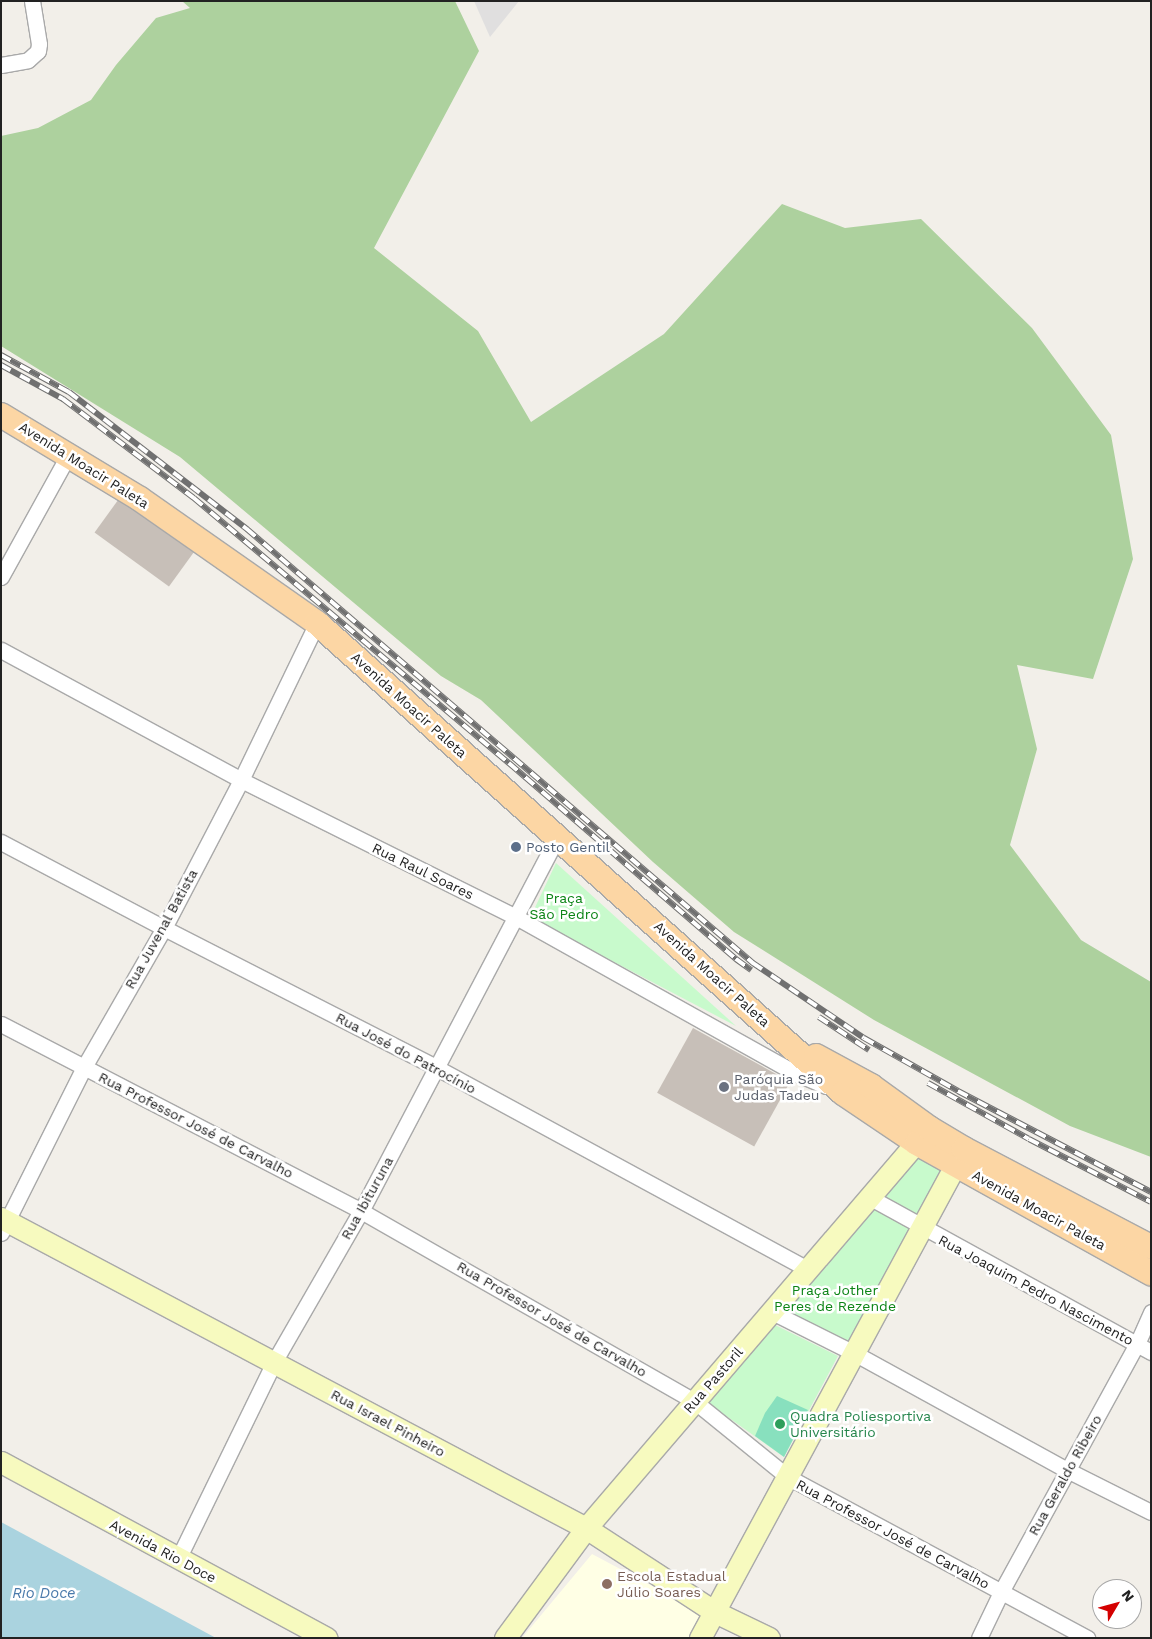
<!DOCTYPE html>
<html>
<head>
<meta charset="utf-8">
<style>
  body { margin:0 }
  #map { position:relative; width:1152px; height:1639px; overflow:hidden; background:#f2efe9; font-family:"Work Sans",sans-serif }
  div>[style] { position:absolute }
  .residential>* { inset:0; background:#e0dfdf }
  .education>* { inset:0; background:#ffffe5 }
  .forest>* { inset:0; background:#add19e }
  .park>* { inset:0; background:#c8facc }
  .pitch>* { inset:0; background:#88e0be }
  .water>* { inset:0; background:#aad3df }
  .building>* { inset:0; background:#c7bfb8; transform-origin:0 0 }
  .roads { filter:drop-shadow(1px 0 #a9a9a9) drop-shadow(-1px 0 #a9a9a9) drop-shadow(0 1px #a9a9a9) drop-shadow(0 -1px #a9a9a9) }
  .street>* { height:15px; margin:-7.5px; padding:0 7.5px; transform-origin:7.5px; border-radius:7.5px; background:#fff }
  .secondary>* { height:21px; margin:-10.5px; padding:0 10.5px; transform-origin:10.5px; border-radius:10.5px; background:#f7fabf }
  .primary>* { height:24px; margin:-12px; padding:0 12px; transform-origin:12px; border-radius:12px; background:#fcd6a4 }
  .rail>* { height:5.5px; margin-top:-2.75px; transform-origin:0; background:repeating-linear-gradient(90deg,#fff 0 11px,#707070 0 22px); box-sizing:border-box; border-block:1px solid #707070 }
  .dots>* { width:14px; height:14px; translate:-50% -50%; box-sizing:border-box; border:2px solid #fff; border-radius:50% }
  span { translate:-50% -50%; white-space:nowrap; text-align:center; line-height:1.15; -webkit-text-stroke:5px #fff; paint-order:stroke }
  .street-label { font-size:14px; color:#222 }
  .service-label { font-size:14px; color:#4e5e75 }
  .left { translate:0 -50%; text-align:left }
  .park-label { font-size:14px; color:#0c8416 }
  .worship-label { font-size:14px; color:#5b616d }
  .leisure-label { font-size:14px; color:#27864d }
  .education-label { font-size:14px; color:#785e54 }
  .water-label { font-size:15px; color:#4a7aab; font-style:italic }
  .frame { position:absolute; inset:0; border:2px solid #222; pointer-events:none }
  .north { position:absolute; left:1092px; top:1579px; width:50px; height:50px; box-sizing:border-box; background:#fff; border:1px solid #a7a7a7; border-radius:50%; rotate:53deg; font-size:14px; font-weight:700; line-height:20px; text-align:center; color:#222 }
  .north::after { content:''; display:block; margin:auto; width:18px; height:22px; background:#d40000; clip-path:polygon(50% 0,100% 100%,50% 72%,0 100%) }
</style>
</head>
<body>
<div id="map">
  <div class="residential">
    <div style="clip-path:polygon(474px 1px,519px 1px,490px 37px)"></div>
  </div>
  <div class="education">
    <div style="clip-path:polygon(592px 1554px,705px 1614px,691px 1638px,522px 1638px)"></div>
  </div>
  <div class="forest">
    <div style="clip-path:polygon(182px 1px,455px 1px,479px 51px,374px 248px,478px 331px,531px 422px,664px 334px,782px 204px,845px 228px,921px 219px,1032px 328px,1111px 435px,1133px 559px,1093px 679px,1017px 665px,1037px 749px,1010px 845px,1081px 940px,1151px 982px,1151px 1157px,1070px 1126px,874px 1020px,734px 932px,653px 862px,481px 700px,441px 676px,180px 457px,1px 346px,1px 136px,38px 128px,91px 100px,116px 65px,156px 18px,190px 8px)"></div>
  </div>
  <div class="park">
    <div style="clip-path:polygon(556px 863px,736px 1026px,530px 918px)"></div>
    <div style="clip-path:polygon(917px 1144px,953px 1165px,920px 1226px,872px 1196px)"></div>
    <div style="clip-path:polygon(869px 1199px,919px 1230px,849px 1346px,778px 1312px)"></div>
    <div style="clip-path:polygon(771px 1323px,838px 1356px,784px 1457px,705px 1401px)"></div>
  </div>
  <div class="pitch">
    <div style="clip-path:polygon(777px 1396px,808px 1410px,784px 1457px,755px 1436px,765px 1413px)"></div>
  </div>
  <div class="water">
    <div style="clip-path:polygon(1px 1522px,216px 1638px,1px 1638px)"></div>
  </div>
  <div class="building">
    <div style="left:121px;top:496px;width:92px;height:45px;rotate:36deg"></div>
    <div style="left:693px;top:1028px;width:111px;height:74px;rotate:29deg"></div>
  </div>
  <div class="roads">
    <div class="street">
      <div style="left:1px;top:65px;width:27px;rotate:-10deg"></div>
      <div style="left:28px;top:60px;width:13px;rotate:-42deg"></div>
      <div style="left:38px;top:51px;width:7px;rotate:-82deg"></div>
      <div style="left:39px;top:44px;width:44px;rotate:-99.2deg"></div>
      <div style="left:1px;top:577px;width:141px;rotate:-61.1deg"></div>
      <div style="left:1px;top:650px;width:273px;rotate:28.4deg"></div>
      <div style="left:241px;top:780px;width:307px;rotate:26.5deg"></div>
      <div style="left:516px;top:917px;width:317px;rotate:29.2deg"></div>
      <div style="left:793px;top:1072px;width:36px;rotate:23deg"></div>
      <div style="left:1px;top:842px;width:184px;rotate:27.8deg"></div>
      <div style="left:164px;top:928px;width:307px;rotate:27.1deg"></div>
      <div style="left:437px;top:1068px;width:421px;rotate:28.5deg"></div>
      <div style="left:1px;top:1024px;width:406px;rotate:27.4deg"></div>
      <div style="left:361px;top:1211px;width:383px;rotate:29.7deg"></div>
      <div style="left:694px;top:1401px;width:121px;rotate:39deg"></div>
      <div style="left:788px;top:1477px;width:340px;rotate:28.3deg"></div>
      <div style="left:869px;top:1197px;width:322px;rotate:28.8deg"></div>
      <div style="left:1px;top:1233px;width:186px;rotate:-63.4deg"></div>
      <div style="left:84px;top:1067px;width:160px;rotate:-60.1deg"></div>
      <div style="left:164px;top:928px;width:167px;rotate:-62.5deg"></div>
      <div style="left:241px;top:780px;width:174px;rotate:-64.2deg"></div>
      <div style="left:772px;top:1312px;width:92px;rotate:26.6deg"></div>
      <div style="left:854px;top:1353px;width:243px;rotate:28.8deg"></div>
      <div style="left:1067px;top:1470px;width:94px;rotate:26.6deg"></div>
      <div style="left:178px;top:1559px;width:219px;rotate:-64deg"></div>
      <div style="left:274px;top:1362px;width:174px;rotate:-60.1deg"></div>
      <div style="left:361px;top:1211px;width:422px;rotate:-62.3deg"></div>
      <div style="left:979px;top:1638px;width:51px;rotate:-64.4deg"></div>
      <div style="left:1001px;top:1592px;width:283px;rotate:-61.3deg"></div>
      <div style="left:1137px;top:1344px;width:35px;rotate:-66deg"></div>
    </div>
    <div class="secondary">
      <div style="left:1px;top:1218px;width:662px;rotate:27.92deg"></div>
      <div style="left:586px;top:1528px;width:154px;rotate:33.1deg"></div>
      <div style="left:715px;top:1612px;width:60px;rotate:25.7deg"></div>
      <div style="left:1px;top:1462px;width:370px;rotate:28.4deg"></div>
      <div style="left:505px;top:1638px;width:137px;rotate:-53.6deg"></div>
      <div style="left:586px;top:1528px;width:523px;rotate:-49.42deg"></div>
      <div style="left:700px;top:1638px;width:556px;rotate:-61.64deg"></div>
    </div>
    <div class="primary">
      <div style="left:1px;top:415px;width:162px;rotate:31.1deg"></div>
      <div style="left:140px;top:499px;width:216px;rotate:35deg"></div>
      <div style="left:317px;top:623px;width:705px;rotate:41.78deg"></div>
      <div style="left:843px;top:1093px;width:89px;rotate:34deg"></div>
      <div style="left:917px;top:1143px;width:268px;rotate:29.1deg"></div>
      <div style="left:816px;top:1056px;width:63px;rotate:28.6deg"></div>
      <div style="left:871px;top:1086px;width:72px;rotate:35.9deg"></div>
      <div style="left:929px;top:1128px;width:41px;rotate:31deg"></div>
      <div style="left:964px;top:1149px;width:211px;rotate:27.7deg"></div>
    </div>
  </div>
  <div class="rail">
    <div style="left:1px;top:355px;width:77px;rotate:28.6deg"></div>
    <div style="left:69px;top:392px;width:225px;rotate:37.6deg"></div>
    <div style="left:247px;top:529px;width:667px;rotate:40.62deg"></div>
    <div style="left:753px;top:963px;width:134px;rotate:34deg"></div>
    <div style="left:864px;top:1038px;width:108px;rotate:29.4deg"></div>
    <div style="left:958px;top:1091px;width:218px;rotate:27.6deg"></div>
    <div style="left:1px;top:365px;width:71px;rotate:28.7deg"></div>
    <div style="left:63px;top:399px;width:164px;rotate:37.1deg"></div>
    <div style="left:194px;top:498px;width:412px;rotate:40.1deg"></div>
    <div style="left:509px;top:763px;width:300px;rotate:40.8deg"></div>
    <div style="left:736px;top:959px;width:19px;rotate:36deg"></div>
    <div style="left:819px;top:1017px;width:60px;rotate:33.4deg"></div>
    <div style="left:928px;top:1083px;width:115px;rotate:29deg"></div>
    <div style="left:1029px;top:1139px;width:137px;rotate:27.3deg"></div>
  </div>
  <div class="dots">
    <div style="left:516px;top:847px;background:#5c6f8a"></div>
    <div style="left:724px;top:1087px;background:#6b7280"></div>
    <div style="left:780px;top:1424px;background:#2e9e5b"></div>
    <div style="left:607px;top:1584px;background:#8d6e63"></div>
  </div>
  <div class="street-label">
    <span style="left:84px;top:465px;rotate:32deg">Avenida Moacir Paleta</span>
    <span style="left:409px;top:705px;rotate:42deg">Avenida Moacir Paleta</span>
    <span style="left:423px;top:871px;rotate:26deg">Rua Raul Soares</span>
    <span style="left:161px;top:929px;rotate:-61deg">Rua Juvenal Batista</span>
    <span style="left:712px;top:974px;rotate:42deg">Avenida Moacir Paleta</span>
    <span style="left:406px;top:1053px;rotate:28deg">Rua José do Patrocínio</span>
    <span style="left:196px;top:1125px;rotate:27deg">Rua Professor José de Carvalho</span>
    <span style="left:367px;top:1198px;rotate:-61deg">Rua Ibituruna</span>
    <span style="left:1039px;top:1210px;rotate:29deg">Avenida Moacir Paleta</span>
    <span style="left:1036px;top:1290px;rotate:28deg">Rua Joaquim Pedro Nascimento</span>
    <span style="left:552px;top:1319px;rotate:30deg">Rua Professor José de Carvalho</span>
    <span style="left:713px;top:1380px;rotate:-49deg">Rua Pastoril</span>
    <span style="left:388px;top:1423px;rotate:28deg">Rua Israel Pinheiro</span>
    <span style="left:1065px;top:1475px;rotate:-61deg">Rua Geraldo Ribeiro</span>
    <span style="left:893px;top:1534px;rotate:28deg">Rua Professor José de Carvalho</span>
    <span style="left:163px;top:1551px;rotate:28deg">Avenida Rio Doce</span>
  </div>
  <div class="service-label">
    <span class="left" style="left:526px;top:847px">Posto Gentil</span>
  </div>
  <div class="park-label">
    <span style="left:564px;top:906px">Praça<br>São Pedro</span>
    <span style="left:835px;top:1298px">Praça Jother<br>Peres de Rezende</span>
  </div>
  <div class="worship-label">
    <span class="left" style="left:734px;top:1087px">Paróquia São<br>Judas Tadeu</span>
  </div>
  <div class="leisure-label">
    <span class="left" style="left:790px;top:1424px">Quadra Poliesportiva<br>Universitário</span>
  </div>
  <div class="education-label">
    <span class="left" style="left:617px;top:1584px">Escola Estadual<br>Júlio Soares</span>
  </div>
  <div class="water-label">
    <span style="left:44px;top:1594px">Rio Doce</span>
  </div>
  <div class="frame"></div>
  <div class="north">N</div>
</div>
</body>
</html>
